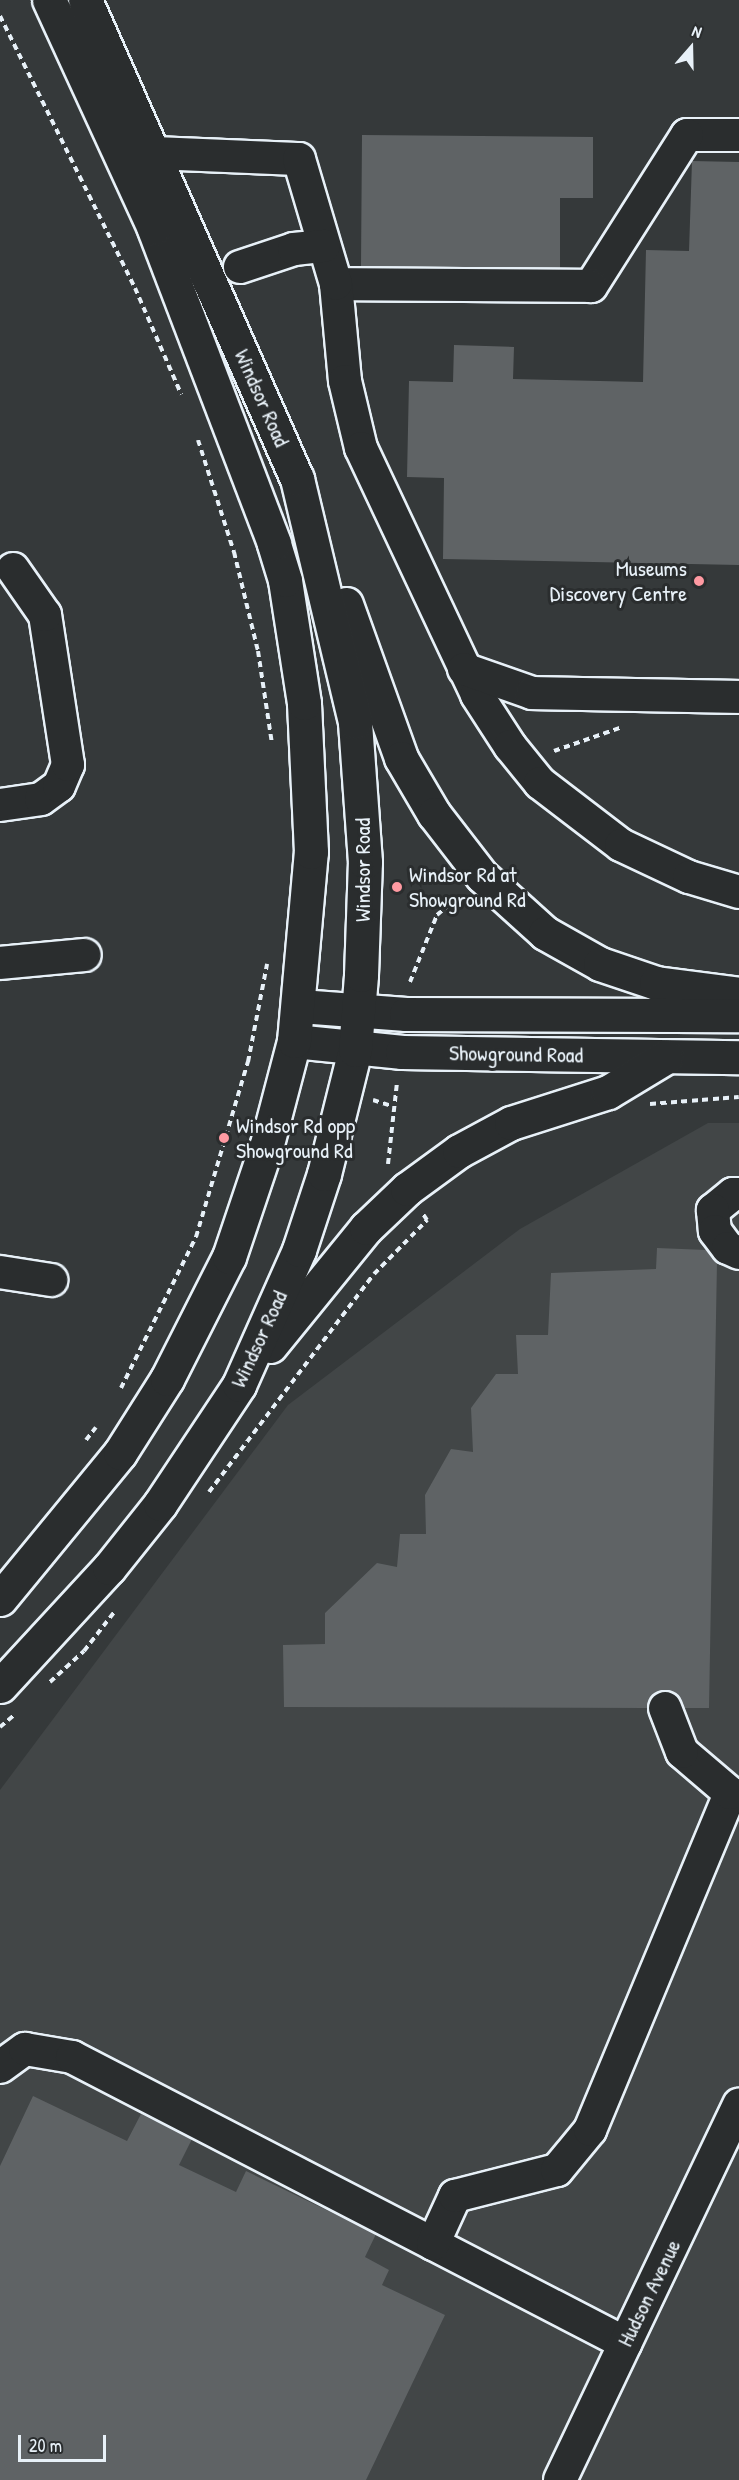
<!DOCTYPE html>
<html>
<head>
<meta charset="utf-8">
<style>
  body { margin:0 }
  #map { position:relative; width:739px; height:2480px; overflow:hidden; background:#35393a; font-family:"Patrick Hand",sans-serif }
  div>[style] { position:absolute }
  .built>* { inset:0; background:#424647 }
  .building>* { inset:0; background:#5f6365 }
  .path>* { height:4px; margin-top:-2px; transform-origin:0; background:repeating-linear-gradient(90deg,#e8f1f8 0 6px,transparent 0 10.5px) }
  .roads { filter:drop-shadow(2px 0 #e8f1f8) drop-shadow(-2px 0 #e8f1f8) drop-shadow(0 2px #e8f1f8) drop-shadow(0 -2px #e8f1f8) }
  .minor>* { height:32px; margin:-16px; padding:0 16px; transform-origin:16px; border-radius:16px; background:#2a2d2e }
  .major>* { height:33px; margin:-16.5px; padding:0 16.5px; transform-origin:16.5px; border-radius:16.5px; background:#2a2d2e }
  .dots>* { width:16px; height:16px; translate:-50% -50%; box-sizing:border-box; border:3px solid #2a2d2e; border-radius:50% }
  span { translate:-50% -50%; white-space:nowrap; text-align:center; line-height:1.15; -webkit-text-stroke:6px #2a2d2e; paint-order:stroke }
  .street-label { font-size:22px; color:#e8f1f8 }
  .poi-label { font-size:22px; color:#e8f1f8 }
  .right { translate:-100% -50%; text-align:right }
  .left { translate:0 -50%; text-align:left }
  .north { position:absolute; left:661px; top:18px; width:60px; height:60px; -webkit-text-stroke:4px #2a2d2e; paint-order:stroke; rotate:20deg; font-size:16px; font-weight:700; line-height:24px; text-align:center; color:#e8f1f8 }
  .north::after { content:''; display:block; margin:auto; width:21px; height:27px; background:#e8f1f8; clip-path:polygon(50% 0,100% 100%,50% 72%,0 100%) }
  .scale { position:absolute; left:18px; top:2435px; width:88px; height:27px; box-sizing:border-box; border:3px solid #e8f1f8; border-top:0; padding-left:8px; font-size:18px; line-height:21px; white-space:nowrap; color:#e8f1f8; -webkit-text-stroke:4px #2a2d2e; paint-order:stroke }
</style>
</head>
<body>
<div id="map">
  <div class="built">
    <div style="clip-path:polygon(708px 1123px,739px 1123px,739px 2480px,0 2480px,0 1790px,288px 1405px,520px 1229px)"></div>
  </div>
  <div class="building">
    <div style="clip-path:polygon(362px 135px,593px 137px,593px 198px,560px 198px,560px 268px,361px 266px)"></div>
    <div style="clip-path:polygon(692px 161px,739px 162px,739px 565px,443px 559px,444px 478px,407px 477px,409px 381px,453px 382px,454px 345px,514px 347px,513px 379px,643px 382px,646px 250px,689px 251px)"></div>
    <div style="clip-path:polygon(657px 1248px,706px 1250px,717px 1262px,709px 1708px,684px 1708px,677px 1694px,667px 1690px,651px 1696px,647px 1708px,284px 1707px,283px 1645px,325px 1644px,325px 1613px,377px 1563px,397px 1567px,400px 1534px,426px 1534px,425px 1495px,451px 1449px,473px 1452px,471px 1408px,496px 1374px,518px 1374px,516px 1335px,548px 1335px,551px 1273px,656px 1269px)"></div>
    <div style="clip-path:polygon(33px 2096px,127px 2141px,141px 2114px,192px 2139px,179px 2165px,236px 2192px,246px 2171px,376px 2234px,365px 2257px,389px 2270px,382px 2285px,445px 2315px,366px 2480px,0 2480px,0 2166px)"></div>
  </div>
  <div class="path">
    <div style="left:0;top:16px;width:304px;rotate:63.6deg"></div>
    <div style="left:135px;top:288px;width:116px;rotate:66.5deg"></div>
    <div style="left:198px;top:440px;width:118px;rotate:72.2deg"></div>
    <div style="left:234px;top:552px;width:102px;rotate:76.4deg"></div>
    <div style="left:258px;top:651px;width:94px;rotate:81.4deg"></div>
    <div style="left:554px;top:751px;width:72px;rotate:-19.4deg"></div>
    <div style="left:410px;top:982px;width:72px;rotate:-68.1deg"></div>
    <div style="left:437px;top:915px;width:28px;rotate:-41deg"></div>
    <div style="left:373px;top:1100px;width:20px;rotate:18deg"></div>
    <div style="left:650px;top:1104px;width:89px;rotate:-4.5deg"></div>
    <div style="left:388px;top:1164px;width:82px;rotate:-83.7deg"></div>
    <div style="left:121px;top:1388px;width:169px;rotate:-63.6deg"></div>
    <div style="left:196px;top:1237px;width:183px;rotate:-73.5deg"></div>
    <div style="left:248px;top:1062px;width:100px;rotate:-79deg"></div>
    <div style="left:86px;top:1440px;width:16px;rotate:-52deg"></div>
    <div style="left:209px;top:1492px;width:273px;rotate:-52.9deg"></div>
    <div style="left:374px;top:1274px;width:76px;rotate:-45.5deg"></div>
    <div style="left:427px;top:1220px;width:7px;rotate:-124deg"></div>
    <div style="left:50px;top:1682px;width:46px;rotate:-42.4deg"></div>
    <div style="left:84px;top:1651px;width:51px;rotate:-52.2deg"></div>
    <div style="left:0;top:1727px;width:17px;rotate:-40deg"></div>
  </div>
  <div class="roads">
    <div class="minor">
      <div style="left:739px;top:135px;width:52px;rotate:180deg"></div>
      <div style="left:687px;top:135px;width:179px;rotate:122.4deg"></div>
      <div style="left:591px;top:286px;width:255px;rotate:-179.6deg"></div>
      <div style="left:336px;top:284px;width:97px;rotate:84.7deg"></div>
      <div style="left:345px;top:381px;width:69px;rotate:76.6deg"></div>
      <div style="left:361px;top:448px;width:273px;rotate:64.8deg"></div>
      <div style="left:477px;top:695px;width:61px;rotate:57.1deg"></div>
      <div style="left:510px;top:746px;width:48px;rotate:51deg"></div>
      <div style="left:540px;top:783px;width:102px;rotate:37.4deg"></div>
      <div style="left:621px;top:845px;width:75px;rotate:25.2deg"></div>
      <div style="left:689px;top:877px;width:52px;rotate:16.7deg"></div>
      <div style="left:153px;top:153px;width:146px;rotate:2.4deg"></div>
      <div style="left:299px;top:159px;width:130px;rotate:73.5deg"></div>
      <div style="left:240px;top:267px;width:57px;rotate:-18.4deg"></div>
      <div style="left:294px;top:249px;width:30px;rotate:-6deg"></div>
      <div style="left:464px;top:669px;width:72px;rotate:19.4deg"></div>
      <div style="left:532px;top:693px;width:207px;rotate:1.1deg"></div>
      <div style="left:0;top:805px;width:41px;rotate:-8.3deg"></div>
      <div style="left:41px;top:799px;width:22px;rotate:-36deg"></div>
      <div style="left:59px;top:786px;width:23px;rotate:-67deg"></div>
      <div style="left:68px;top:765px;width:152px;rotate:-98.7deg"></div>
      <div style="left:45px;top:615px;width:56px;rotate:-124.8deg"></div>
      <div style="left:0;top:963px;width:85px;rotate:-5.4deg"></div>
      <div style="left:739px;top:1194px;width:6px;rotate:180deg"></div>
      <div style="left:733px;top:1194px;width:26px;rotate:141deg"></div>
      <div style="left:713px;top:1210px;width:21px;rotate:85deg"></div>
      <div style="left:715px;top:1231px;width:21px;rotate:53deg"></div>
      <div style="left:728px;top:1248px;width:12px;rotate:24deg"></div>
      <div style="left:0;top:1272px;width:52px;rotate:8.9deg"></div>
      <div style="left:0;top:2067px;width:31px;rotate:-36deg"></div>
      <div style="left:25px;top:2049px;width:48px;rotate:9.7deg"></div>
      <div style="left:72px;top:2057px;width:623px;rotate:27.35deg"></div>
      <div style="left:433px;top:2244px;width:53px;rotate:-65.4deg"></div>
      <div style="left:455px;top:2196px;width:105px;rotate:-14.3deg"></div>
      <div style="left:557px;top:2170px;width:52px;rotate:-50.5deg"></div>
      <div style="left:590px;top:2130px;width:365px;rotate:-67.4deg"></div>
      <div style="left:730px;top:1793px;width:63px;rotate:-139.5deg"></div>
      <div style="left:682px;top:1752px;width:47px;rotate:-111.1deg"></div>
      <div style="left:560px;top:2480px;width:416px;rotate:-64.5deg"></div>
    </div>
    <div class="major">
      <div style="left:346px;top:604px;width:164px;rotate:70.3deg"></div>
      <div style="left:401px;top:758px;width:65px;rotate:59.5deg"></div>
      <div style="left:434px;top:814px;width:78px;rotate:52.3deg"></div>
      <div style="left:482px;top:876px;width:85px;rotate:42.1deg"></div>
      <div style="left:545px;top:933px;width:63px;rotate:29.4deg"></div>
      <div style="left:600px;top:964px;width:59px;rotate:18.7deg"></div>
      <div style="left:656px;top:983px;width:84px;rotate:7.5deg"></div>
      <div style="left:300px;top:1006px;width:106px;rotate:4.3deg"></div>
      <div style="left:406px;top:1014px;width:333px;rotate:0.2deg"></div>
      <div style="left:294px;top:1041px;width:109px;rotate:5.8deg"></div>
      <div style="left:402px;top:1052px;width:337px;rotate:0.9deg"></div>
      <div style="left:270px;top:1346px;width:152px;rotate:-50.9deg"></div>
      <div style="left:366px;top:1228px;width:57px;rotate:-43.6deg"></div>
      <div style="left:407px;top:1189px;width:64px;rotate:-36.2deg"></div>
      <div style="left:459px;top:1151px;width:59px;rotate:-28.3deg"></div>
      <div style="left:511px;top:1123px;width:102px;rotate:-17.7deg"></div>
      <div style="left:608px;top:1092px;width:68px;rotate:-31.1deg"></div>
      <div style="left:0;top:1599px;width:189px;rotate:-50.6deg"></div>
      <div style="left:120px;top:1453px;width:88px;rotate:-57.6deg"></div>
      <div style="left:167px;top:1379px;width:137px;rotate:-63.1deg"></div>
      <div style="left:229px;top:1257px;width:119px;rotate:-71.4deg"></div>
      <div style="left:267px;top:1144px;width:106px;rotate:-75.3deg"></div>
      <div style="left:294px;top:1041px;width:190px;rotate:-84.9deg"></div>
      <div style="left:311px;top:852px;width:149px;rotate:-92.7deg"></div>
      <div style="left:304px;top:703px;width:124px;rotate:-98.8deg"></div>
      <div style="left:285px;top:580px;width:39px;rotate:-107deg"></div>
      <div style="left:274px;top:543px;width:337px;rotate:-110.9deg"></div>
      <div style="left:154px;top:228px;width:251px;rotate:-114.7deg"></div>
      <div style="left:0;top:1686px;width:161px;rotate:-47.3deg"></div>
      <div style="left:109px;top:1568px;width:82px;rotate:-51.4deg"></div>
      <div style="left:160px;top:1504px;width:143px;rotate:-56.4deg"></div>
      <div style="left:239px;top:1385px;width:148px;rotate:-66deg"></div>
      <div style="left:299px;top:1250px;width:80px;rotate:-71.8deg"></div>
      <div style="left:324px;top:1174px;width:128px;rotate:-76deg"></div>
      <div style="left:355px;top:1050px;width:75px;rotate:-85.4deg"></div>
      <div style="left:361px;top:975px;width:113px;rotate:-88deg"></div>
      <div style="left:365px;top:862px;width:140px;rotate:-94.1deg"></div>
      <div style="left:355px;top:722px;width:250px;rotate:-103.4deg"></div>
      <div style="left:297px;top:479px;width:524px;rotate:-113.87deg"></div>
    </div>
  </div>
  <div class="dots">
    <div style="left:699px;top:581px;background:#ff9aa2"></div>
    <div style="left:397px;top:887px;background:#ff9aa2"></div>
    <div style="left:224px;top:1138px;background:#ff9aa2"></div>
  </div>
  <div class="street-label">
    <span style="left:262px;top:398px;rotate:66deg">Windsor Road</span>
    <span style="left:363px;top:870px;rotate:-90deg">Windsor Road</span>
    <span style="left:516px;top:1054px;rotate:1deg">Showground Road</span>
    <span style="left:259px;top:1339px;rotate:-65deg">Windsor Road</span>
    <span style="left:649px;top:2293px;rotate:-64deg">Hudson Avenue</span>
  </div>
  <div class="poi-label">
    <span class="right" style="left:687px;top:581px">Museums<br>Discovery Centre</span>
    <span class="left" style="left:409px;top:887px">Windsor Rd at<br>Showground Rd</span>
    <span class="left" style="left:236px;top:1138px">Windsor Rd opp<br>Showground Rd</span>
  </div>
  <div class="north">N</div>
  <div class="scale">20 m</div>
</div>
</body>
</html>
